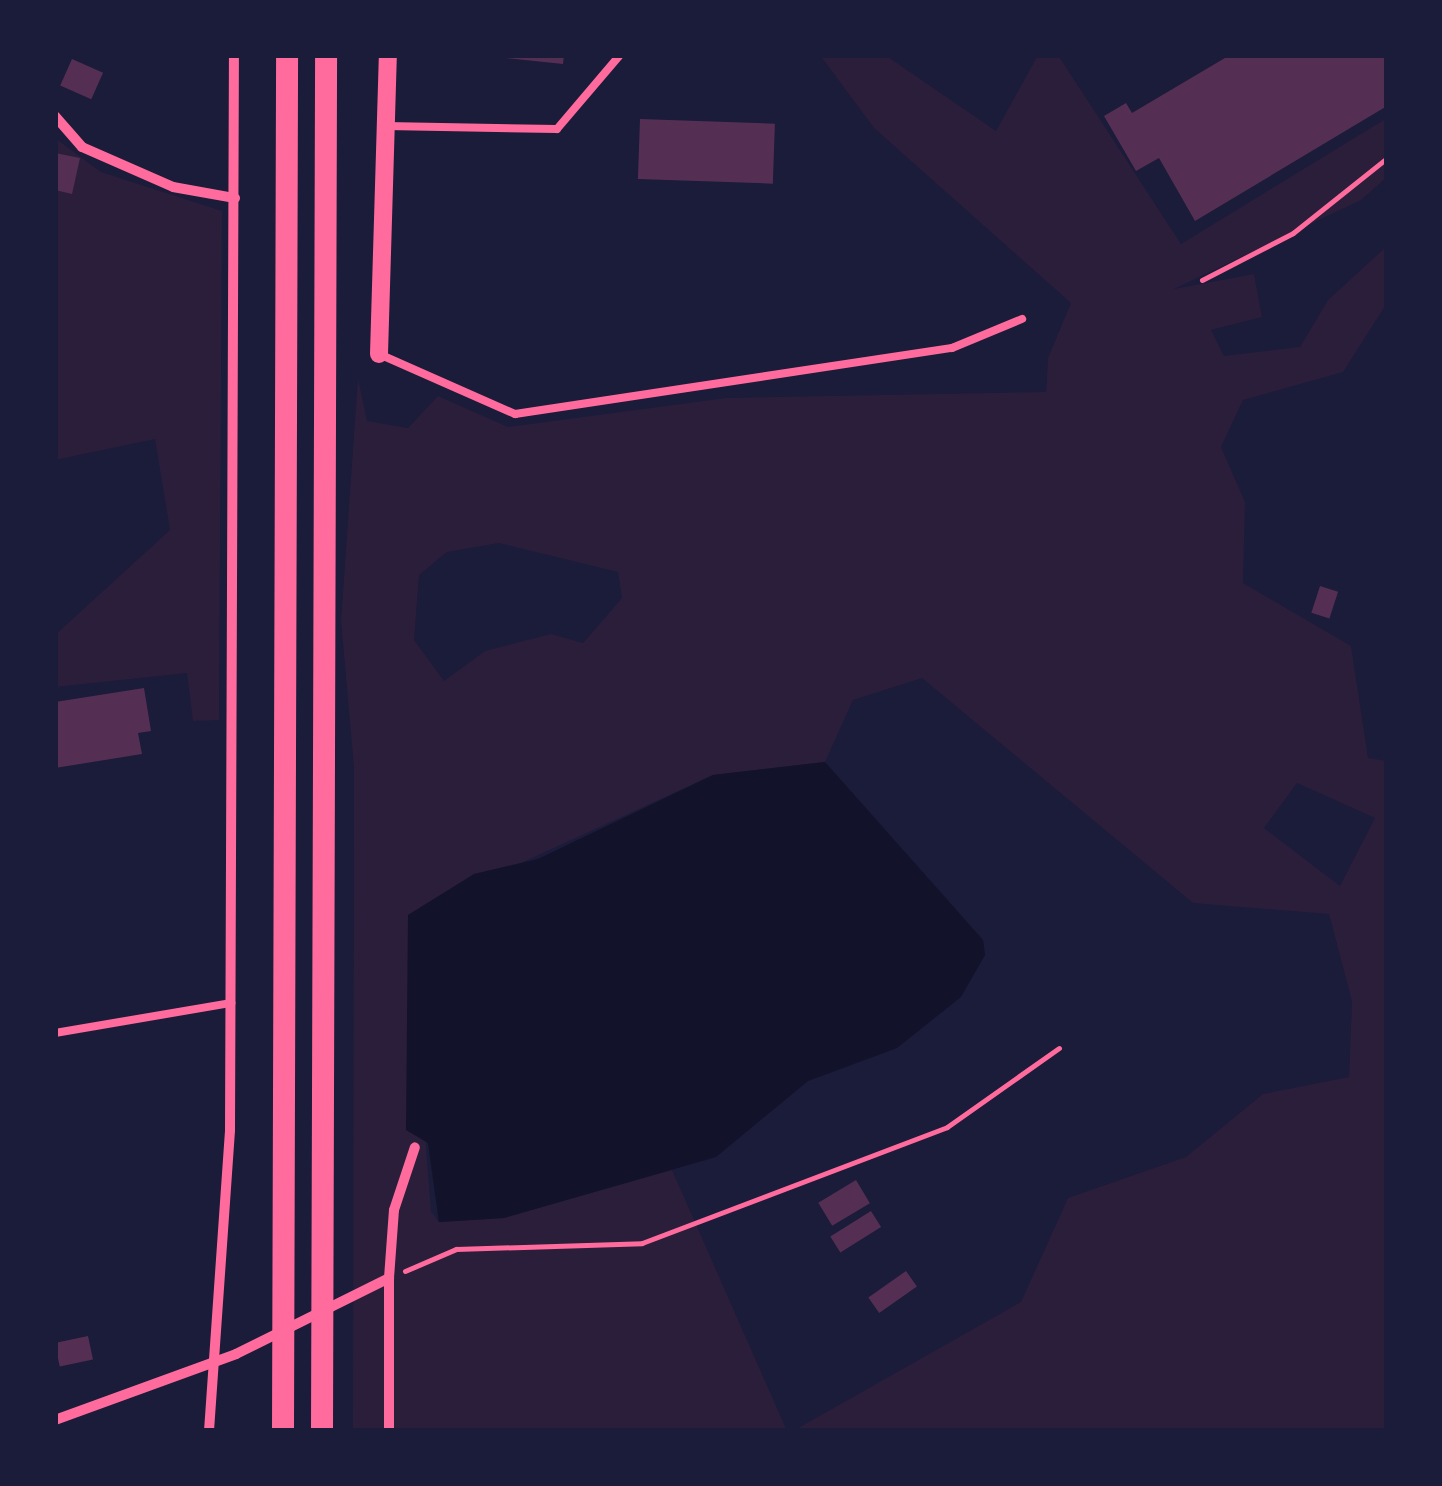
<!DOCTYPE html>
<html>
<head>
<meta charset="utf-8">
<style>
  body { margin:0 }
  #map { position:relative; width:1442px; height:1486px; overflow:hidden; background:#1b1b3a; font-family:Roboto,sans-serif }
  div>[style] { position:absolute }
  .green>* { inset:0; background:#2a1e3b }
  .water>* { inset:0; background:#12122b }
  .building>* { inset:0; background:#542f53; transform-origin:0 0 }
  .path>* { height:5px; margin:-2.5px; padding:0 2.5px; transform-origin:2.5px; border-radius:2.5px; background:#ff6b9d }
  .service>* { height:8px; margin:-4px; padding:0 4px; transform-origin:4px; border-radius:4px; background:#ff6b9d }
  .minor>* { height:10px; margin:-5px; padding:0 5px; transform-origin:5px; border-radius:5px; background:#ff6b9d }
  .tertiary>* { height:18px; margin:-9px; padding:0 9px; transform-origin:9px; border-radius:9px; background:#ff6b9d }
  .trunk>* { height:22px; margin:-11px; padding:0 11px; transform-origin:11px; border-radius:11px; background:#ff6b9d }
  span { translate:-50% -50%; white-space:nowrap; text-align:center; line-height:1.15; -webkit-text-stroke:9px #1b1b3a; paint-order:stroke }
  .frame { position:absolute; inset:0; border:58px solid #1b1b3a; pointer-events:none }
</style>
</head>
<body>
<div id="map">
  <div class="green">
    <div style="clip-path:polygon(evenodd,820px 55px,885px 55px,996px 131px,1038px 55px,1058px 55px,1181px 244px,1387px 118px,1387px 177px,1361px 200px,1174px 289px,1254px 274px,1262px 317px,1211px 330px,1224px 356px,1300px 347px,1328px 300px,1387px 246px,1387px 303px,1343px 372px,1243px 400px,1221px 447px,1245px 502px,1243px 583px,1351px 646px,1368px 758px,1387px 761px,1387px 1431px,793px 1431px,1021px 1302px,1068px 1198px,1186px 1157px,1263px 1094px,1349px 1077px,1352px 1001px,1329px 914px,1193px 903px,922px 678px,853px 700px,825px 762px,713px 775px,408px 915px,431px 1211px,439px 1222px,504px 1218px,672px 1170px,787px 1431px,353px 1431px,354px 767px,341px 621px,358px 378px,367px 421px,408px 428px,438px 396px,508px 427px,726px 398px,1046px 392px,1048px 358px,1071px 303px,874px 128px,820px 55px,499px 543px,618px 572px,622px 598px,583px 643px,551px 634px,485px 651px,444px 681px,414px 640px,419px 575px,447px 552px,499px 543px,820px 55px,1297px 783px,1375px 818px,1340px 886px,1264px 828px,1297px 783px)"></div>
    <div style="clip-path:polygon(55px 138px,101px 172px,222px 211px,219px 720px,193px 721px,187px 673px,55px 687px,55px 635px,170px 530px,155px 439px,55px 460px)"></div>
  </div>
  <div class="water">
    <div style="clip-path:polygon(825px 762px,983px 940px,985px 955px,961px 997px,897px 1048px,808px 1081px,716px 1157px,504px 1218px,439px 1222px,428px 1143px,406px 1130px,408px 915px,474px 874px,538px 859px,713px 775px)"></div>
  </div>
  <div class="building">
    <div style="clip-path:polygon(478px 55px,564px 55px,563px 64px)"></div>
    <div style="clip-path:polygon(1230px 55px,1387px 55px,1387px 106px,1195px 221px,1159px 158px,1136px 171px,1104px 116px,1126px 103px,1132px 113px)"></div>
    <div style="left:72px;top:59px;width:34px;height:29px;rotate:24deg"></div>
    <div style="left:640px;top:119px;width:135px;height:60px;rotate:2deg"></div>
    <div style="clip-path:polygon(55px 153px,80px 158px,72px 194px,55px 190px)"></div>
    <div style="left:1320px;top:586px;width:19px;height:28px;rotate:18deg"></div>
    <div style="clip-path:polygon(144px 688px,151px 731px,138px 733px,142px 754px,55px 768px,55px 702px)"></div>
    <div style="left:856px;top:1180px;width:27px;height:44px;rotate:59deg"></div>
    <div style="left:871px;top:1211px;width:19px;height:48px;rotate:58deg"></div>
    <div style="left:906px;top:1271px;width:19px;height:46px;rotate:55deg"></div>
    <div style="left:88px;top:1336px;width:24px;height:34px;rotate:78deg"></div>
  </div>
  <div class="path">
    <div style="left:1202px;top:280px;width:102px;rotate:-27.3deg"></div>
    <div style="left:1293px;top:233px;width:120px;rotate:-38.6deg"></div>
    <div style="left:405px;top:1271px;width:56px;rotate:-23.3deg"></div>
    <div style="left:456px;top:1249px;width:186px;rotate:-1.8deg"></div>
    <div style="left:642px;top:1243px;width:326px;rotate:-20.8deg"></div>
    <div style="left:947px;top:1127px;width:137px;rotate:-35.2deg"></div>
  </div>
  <div class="service">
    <div style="left:386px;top:126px;width:171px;rotate:1deg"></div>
    <div style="left:557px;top:129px;width:97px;rotate:-49.6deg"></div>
    <div style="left:379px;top:354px;width:149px;rotate:23.8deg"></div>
    <div style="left:515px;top:414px;width:442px;rotate:-8.6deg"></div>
    <div style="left:952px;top:348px;width:76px;rotate:-22.5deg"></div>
    <div style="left:55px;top:1033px;width:179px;rotate:-9.7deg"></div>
  </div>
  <div class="minor">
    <div style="left:55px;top:116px;width:41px;rotate:48.9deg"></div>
    <div style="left:82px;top:147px;width:99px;rotate:23.7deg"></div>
    <div style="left:173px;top:187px;width:63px;rotate:10.1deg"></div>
    <div style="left:389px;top:1278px;width:68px;rotate:-85.8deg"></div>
    <div style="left:394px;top:1210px;width:66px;rotate:-71.6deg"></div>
    <div style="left:55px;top:1420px;width:193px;rotate:-20deg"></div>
    <div style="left:236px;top:1354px;width:171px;rotate:-26.4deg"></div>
    <div style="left:389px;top:1278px;width:153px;rotate:90deg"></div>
    <div style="left:209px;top:1431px;width:302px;rotate:-86deg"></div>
    <div style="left:230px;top:1130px;width:1075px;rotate:-89.79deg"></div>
  </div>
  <div class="tertiary">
    <div style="left:379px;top:354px;width:299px;rotate:-88.3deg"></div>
  </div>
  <div class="trunk">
    <div style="left:283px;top:1431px;width:1376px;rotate:-89.83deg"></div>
    <div style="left:322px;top:1431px;width:1376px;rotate:-89.83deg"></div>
  </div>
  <div class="frame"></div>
</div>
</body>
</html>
